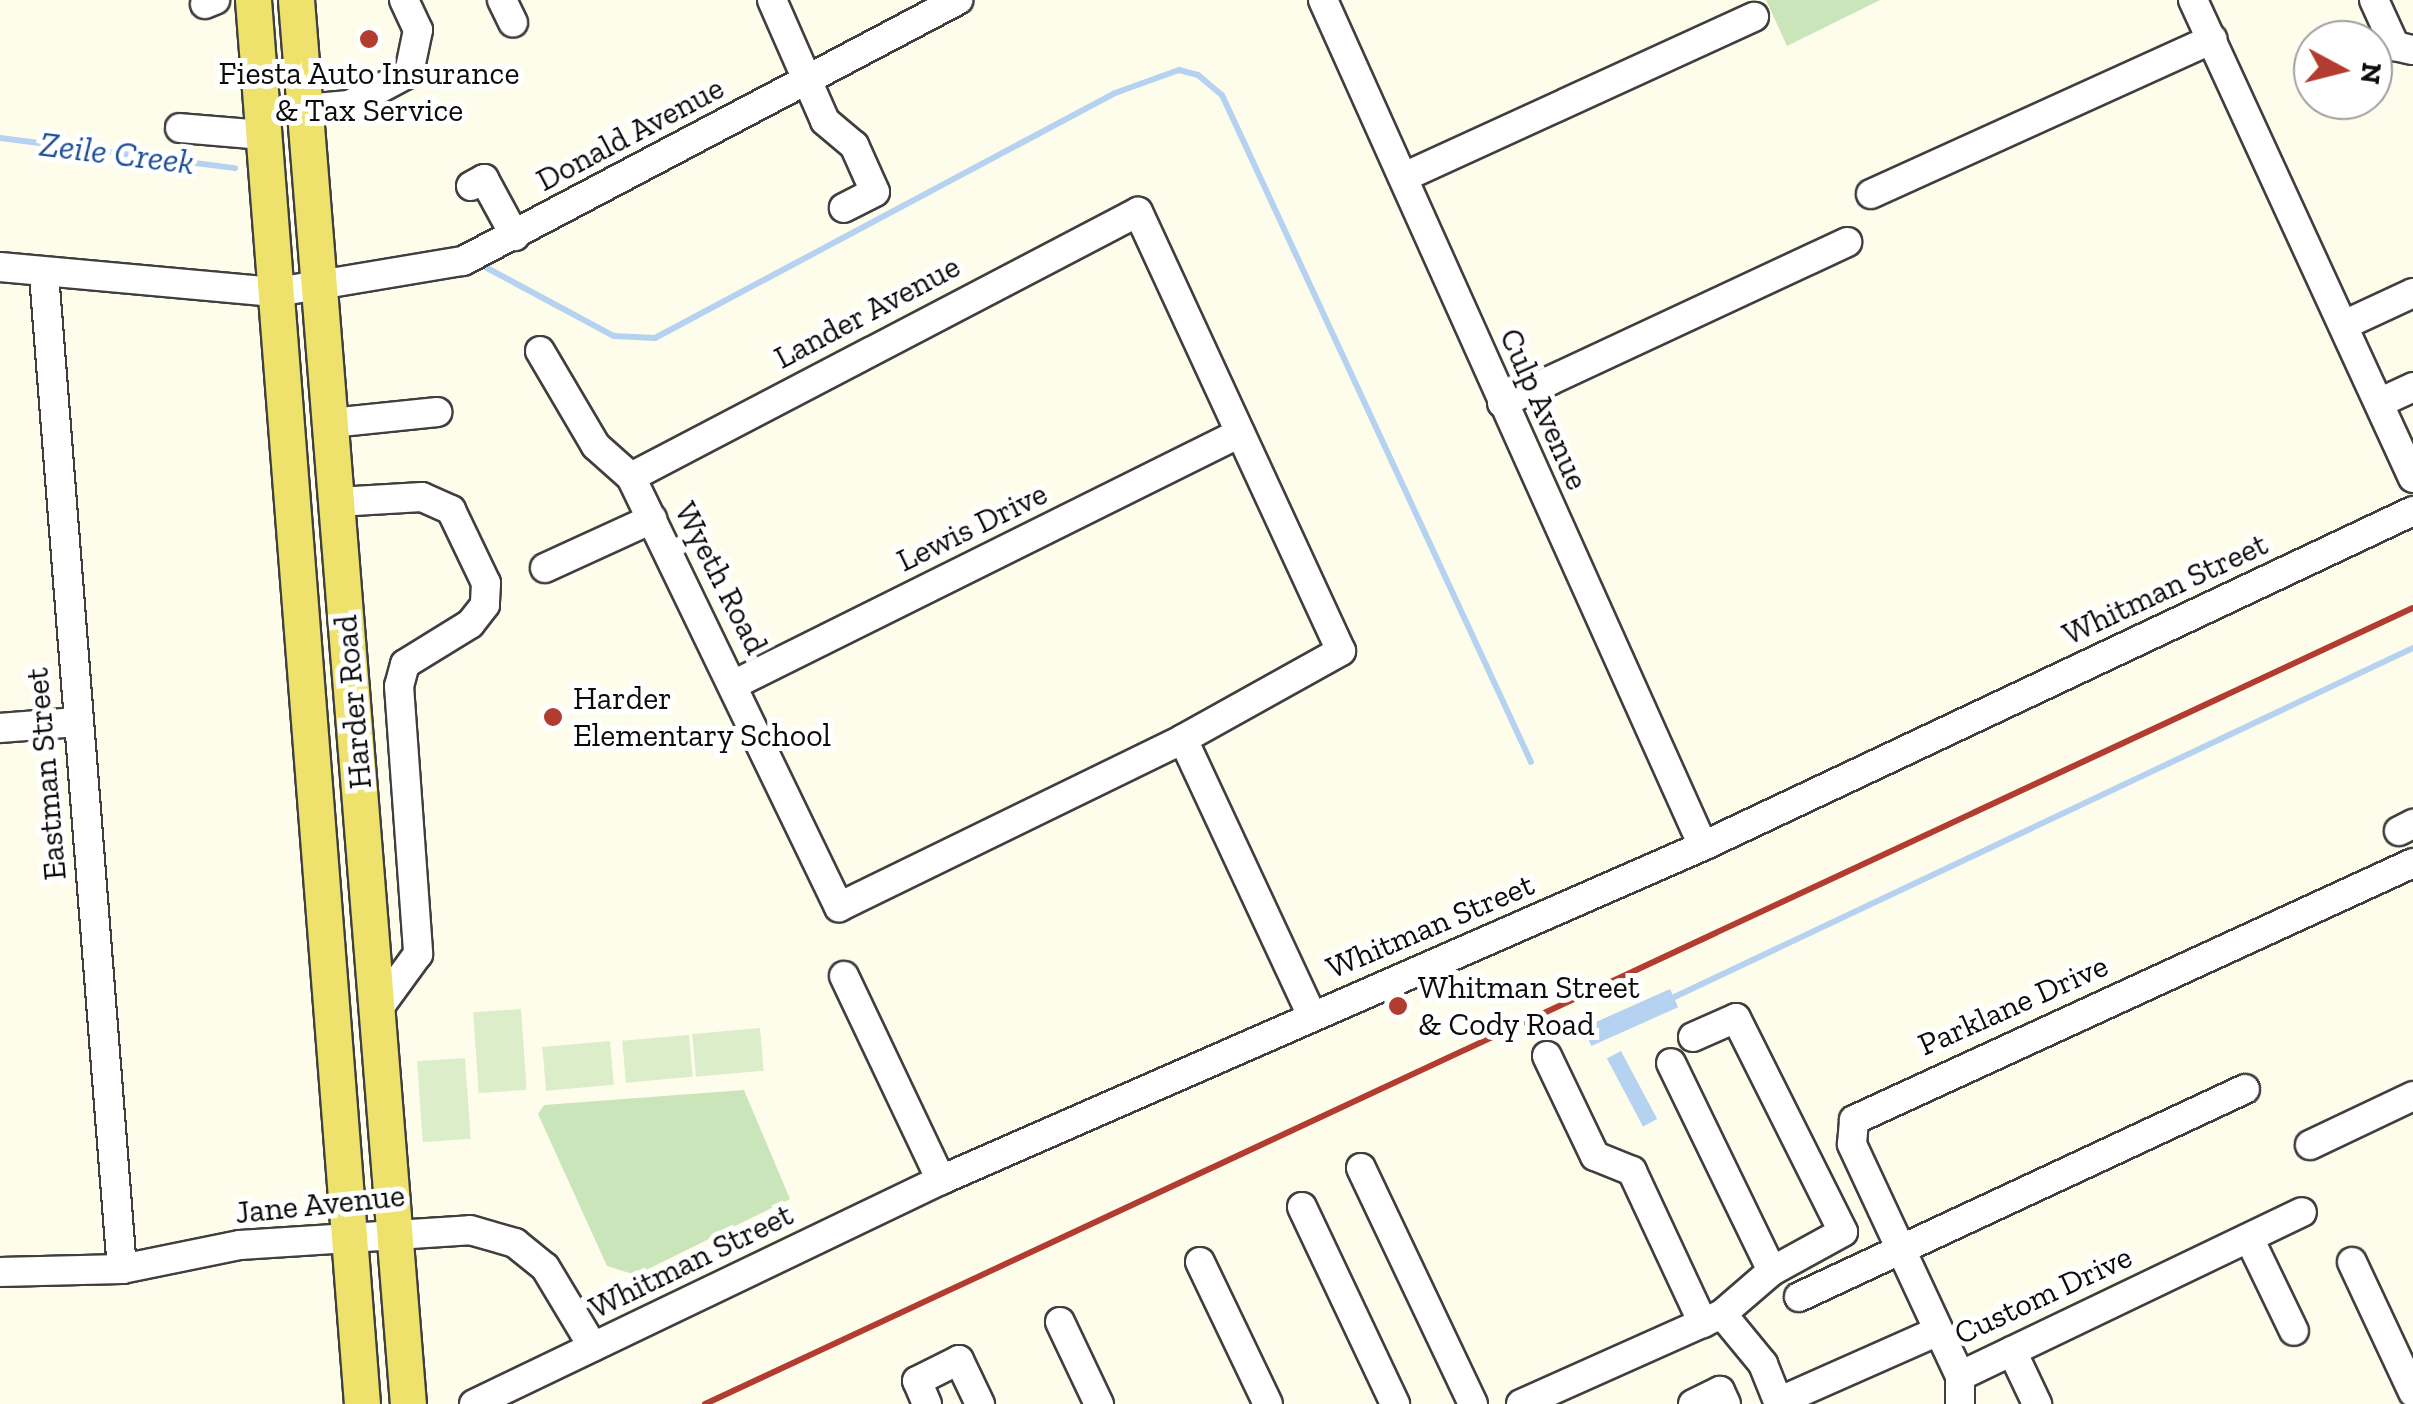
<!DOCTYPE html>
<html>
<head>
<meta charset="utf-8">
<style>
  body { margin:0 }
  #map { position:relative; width:2413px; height:1404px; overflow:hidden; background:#fefdec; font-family:"Zilla Slab",serif }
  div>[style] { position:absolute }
  .green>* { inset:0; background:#c9e5b9 }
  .pitch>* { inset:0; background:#dcedca; transform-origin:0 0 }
  .water>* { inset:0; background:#b5d2f1; transform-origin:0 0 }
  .stream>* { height:6px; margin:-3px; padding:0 3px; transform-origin:3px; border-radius:3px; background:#b5d2f1 }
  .roads { filter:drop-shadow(2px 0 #3f3f3f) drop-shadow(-2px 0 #3f3f3f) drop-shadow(0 2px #3f3f3f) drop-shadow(0 -2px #3f3f3f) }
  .minor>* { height:28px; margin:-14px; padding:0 14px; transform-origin:14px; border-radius:14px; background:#fff }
  .major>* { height:35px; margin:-17.5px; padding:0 17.5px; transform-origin:17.5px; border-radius:17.5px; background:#eee26c }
  .rail>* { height:6px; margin:-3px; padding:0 3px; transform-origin:3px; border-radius:3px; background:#b13c2f }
  .dots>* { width:28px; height:28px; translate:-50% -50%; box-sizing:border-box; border:5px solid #fff; border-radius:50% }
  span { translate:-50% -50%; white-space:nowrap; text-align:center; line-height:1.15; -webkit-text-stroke:10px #fff; paint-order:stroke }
  .poi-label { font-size:32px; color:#0c0c0c }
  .left { translate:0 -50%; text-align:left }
  .street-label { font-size:32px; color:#0c0c0c }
  .water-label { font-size:35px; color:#1f4f94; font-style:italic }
  .north { position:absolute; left:2293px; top:20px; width:100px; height:100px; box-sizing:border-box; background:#fff; border:2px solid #9e9e9e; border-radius:50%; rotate:97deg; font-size:28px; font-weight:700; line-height:40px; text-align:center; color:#0c0c0c }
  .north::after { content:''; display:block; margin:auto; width:35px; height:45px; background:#b13c2f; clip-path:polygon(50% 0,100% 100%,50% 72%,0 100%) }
</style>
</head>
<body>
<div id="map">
  <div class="green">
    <div style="clip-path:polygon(1766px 0,1880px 0,1787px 46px)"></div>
    <div style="clip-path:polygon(744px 1090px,790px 1199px,636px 1275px,607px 1266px,538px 1114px,544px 1105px)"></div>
  </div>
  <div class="pitch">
    <div style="left:521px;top:1009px;width:81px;height:48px;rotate:86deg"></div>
    <div style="left:760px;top:1028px;width:43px;height:68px;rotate:85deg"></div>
    <div style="left:689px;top:1035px;width:42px;height:67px;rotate:85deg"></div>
    <div style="left:610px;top:1041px;width:44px;height:68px;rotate:85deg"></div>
    <div style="left:465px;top:1058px;width:81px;height:48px;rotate:86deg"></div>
  </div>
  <div class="water">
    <div style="left:1670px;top:989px;width:20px;height:95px;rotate:66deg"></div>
    <div style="left:1621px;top:1051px;width:77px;height:16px;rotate:62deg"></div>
  </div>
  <div class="stream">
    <div style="left:0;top:138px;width:237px;rotate:7.3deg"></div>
    <div style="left:487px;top:268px;width:144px;rotate:28.2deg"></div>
    <div style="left:614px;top:336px;width:41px;rotate:2.8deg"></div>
    <div style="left:655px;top:338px;width:521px;rotate:-28.04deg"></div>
    <div style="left:1115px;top:93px;width:68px;rotate:-19.8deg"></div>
    <div style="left:1179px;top:70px;width:20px;rotate:15deg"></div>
    <div style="left:1198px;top:75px;width:31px;rotate:40deg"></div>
    <div style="left:1222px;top:95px;width:735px;rotate:65.14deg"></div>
    <div style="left:1668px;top:1000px;width:824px;rotate:-25.29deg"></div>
  </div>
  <div class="roads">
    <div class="minor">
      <div style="left:502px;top:0;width:25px;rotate:64deg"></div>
      <div style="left:772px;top:0;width:132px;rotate:66.3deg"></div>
      <div style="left:825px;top:121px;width:38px;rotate:40deg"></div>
      <div style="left:854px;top:145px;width:51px;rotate:65.9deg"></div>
      <div style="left:875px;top:192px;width:35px;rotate:153deg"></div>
      <div style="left:1323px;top:0;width:927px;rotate:65.81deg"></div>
      <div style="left:2193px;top:0;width:526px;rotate:65.29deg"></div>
      <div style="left:2374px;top:0;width:51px;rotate:65.5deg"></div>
      <div style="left:2395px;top:46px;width:18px;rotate:13deg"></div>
      <div style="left:205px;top:4px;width:11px;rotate:-22deg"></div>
      <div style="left:305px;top:109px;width:44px;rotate:-5.2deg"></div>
      <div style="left:349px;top:105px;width:68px;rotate:-28.1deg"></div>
      <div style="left:409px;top:73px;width:44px;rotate:-78.2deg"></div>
      <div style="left:418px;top:30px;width:33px;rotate:-115deg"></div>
      <div style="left:180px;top:128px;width:84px;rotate:4.8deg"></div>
      <div style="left:1404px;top:177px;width:385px;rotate:-24.6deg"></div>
      <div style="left:471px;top:186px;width:15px;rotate:-28deg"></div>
      <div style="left:484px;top:179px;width:65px;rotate:61.5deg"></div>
      <div style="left:1871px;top:194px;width:375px;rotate:-24.4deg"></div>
      <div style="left:0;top:267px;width:278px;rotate:5.2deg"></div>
      <div style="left:277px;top:292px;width:189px;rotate:-9.5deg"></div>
      <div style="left:463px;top:261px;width:560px;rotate:-27.8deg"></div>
      <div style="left:44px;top:274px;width:998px;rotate:85.52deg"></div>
      <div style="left:2344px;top:325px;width:76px;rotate:-24.9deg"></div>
      <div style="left:540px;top:351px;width:110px;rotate:59.5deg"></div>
      <div style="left:596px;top:446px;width:47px;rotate:41.5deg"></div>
      <div style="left:631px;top:477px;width:478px;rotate:64.2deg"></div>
      <div style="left:839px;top:907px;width:383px;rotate:-26deg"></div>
      <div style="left:1183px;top:739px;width:181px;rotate:-29.1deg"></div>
      <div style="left:1341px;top:651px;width:484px;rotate:-114.8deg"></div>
      <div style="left:1138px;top:212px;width:572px;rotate:152.4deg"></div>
      <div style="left:1502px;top:403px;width:381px;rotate:-25deg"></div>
      <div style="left:2379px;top:403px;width:38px;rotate:-25deg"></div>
      <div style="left:331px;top:423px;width:107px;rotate:-5.9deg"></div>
      <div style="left:337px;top:502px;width:85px;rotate:-3.4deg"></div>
      <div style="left:422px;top:497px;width:32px;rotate:24deg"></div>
      <div style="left:451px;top:510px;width:81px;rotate:64.4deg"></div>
      <div style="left:486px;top:583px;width:22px;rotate:93deg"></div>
      <div style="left:485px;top:605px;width:24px;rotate:128deg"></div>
      <div style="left:470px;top:624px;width:76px;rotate:148.4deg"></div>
      <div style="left:405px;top:664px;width:23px;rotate:105deg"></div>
      <div style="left:399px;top:686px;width:269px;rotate:85.9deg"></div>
      <div style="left:418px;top:954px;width:68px;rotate:126deg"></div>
      <div style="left:545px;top:568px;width:118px;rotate:-24.6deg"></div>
      <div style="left:735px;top:684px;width:564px;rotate:-26.43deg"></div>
      <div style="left:0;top:728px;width:76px;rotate:-4.5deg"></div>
      <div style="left:1183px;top:739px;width:303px;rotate:65deg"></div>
      <div style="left:2399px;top:831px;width:16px;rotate:-27deg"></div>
      <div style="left:844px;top:976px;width:226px;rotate:64.6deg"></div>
      <div style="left:1693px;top:1037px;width:47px;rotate:-23.8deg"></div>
      <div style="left:1736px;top:1018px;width:239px;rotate:63.4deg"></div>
      <div style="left:1843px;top:1232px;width:81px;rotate:151.2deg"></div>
      <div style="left:1547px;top:1056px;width:111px;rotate:64.4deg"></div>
      <div style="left:1595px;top:1156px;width:40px;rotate:22deg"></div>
      <div style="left:1632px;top:1171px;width:168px;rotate:65deg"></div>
      <div style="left:2310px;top:1145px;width:114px;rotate:-25.4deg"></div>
      <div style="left:1361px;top:1168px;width:261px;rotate:64.6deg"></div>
      <div style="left:1302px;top:1207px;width:218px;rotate:64.7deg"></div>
      <div style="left:2249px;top:1238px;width:103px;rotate:64.2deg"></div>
      <div style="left:1200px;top:1262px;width:157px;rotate:64.4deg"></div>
      <div style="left:2352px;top:1262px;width:144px;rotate:64.9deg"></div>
      <div style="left:0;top:1272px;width:122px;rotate:-1.4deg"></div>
      <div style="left:122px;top:1269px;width:120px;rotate:-11.5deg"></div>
      <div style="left:240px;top:1245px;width:230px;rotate:-3.7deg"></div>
      <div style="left:470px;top:1230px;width:47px;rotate:16.1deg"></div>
      <div style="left:515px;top:1243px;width:38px;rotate:39deg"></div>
      <div style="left:545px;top:1267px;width:93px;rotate:59deg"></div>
      <div style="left:1799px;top:1297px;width:492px;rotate:-25deg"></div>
      <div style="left:1722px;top:1314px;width:65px;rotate:50.6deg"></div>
      <div style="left:1763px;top:1364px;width:43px;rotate:68.2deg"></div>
      <div style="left:1060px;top:1322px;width:91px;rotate:64.6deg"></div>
      <div style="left:2012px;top:1351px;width:59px;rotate:64.7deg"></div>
      <div style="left:1960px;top:1376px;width:379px;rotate:-25.6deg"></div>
      <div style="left:1778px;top:1402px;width:175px;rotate:-23.9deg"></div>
      <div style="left:474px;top:1404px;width:518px;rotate:-25.63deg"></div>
      <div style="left:941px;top:1180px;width:832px;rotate:-23.67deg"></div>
      <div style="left:1703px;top:846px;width:785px;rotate:-25.26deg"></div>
      <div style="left:927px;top:1404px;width:25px;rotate:-113deg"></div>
      <div style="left:917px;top:1381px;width:47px;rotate:-26.6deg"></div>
      <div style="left:959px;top:1360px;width:49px;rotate:64.5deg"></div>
      <div style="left:1521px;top:1404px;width:220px;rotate:-24.1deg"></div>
      <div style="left:1722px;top:1314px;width:66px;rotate:-40.7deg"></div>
      <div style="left:1772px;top:1271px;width:231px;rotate:-115.9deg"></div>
      <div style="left:1693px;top:1404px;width:30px;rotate:-26deg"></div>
      <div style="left:1720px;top:1391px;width:14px;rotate:65deg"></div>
      <div style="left:1960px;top:1404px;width:28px;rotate:-90deg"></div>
      <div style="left:1960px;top:1376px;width:256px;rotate:-115deg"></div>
      <div style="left:1852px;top:1144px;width:24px;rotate:-85deg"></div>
      <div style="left:1854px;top:1120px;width:615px;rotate:-24.69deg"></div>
    </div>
    <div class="major">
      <div style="left:253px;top:0;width:1408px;rotate:85.56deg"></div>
      <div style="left:296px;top:0;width:1408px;rotate:85.44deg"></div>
    </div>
  </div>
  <div class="rail">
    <div style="left:705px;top:1404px;width:1884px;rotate:-24.99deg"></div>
  </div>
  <div class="dots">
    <div style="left:369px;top:39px;background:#b13c2f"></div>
    <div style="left:553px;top:717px;background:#b13c2f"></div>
    <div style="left:1398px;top:1006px;background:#b13c2f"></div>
  </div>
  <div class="poi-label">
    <span style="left:369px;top:92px">Fiesta Auto Insurance<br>&amp; Tax Service</span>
    <span class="left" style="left:573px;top:717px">Harder<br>Elementary School</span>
    <span class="left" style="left:1418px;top:1006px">Whitman Street<br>&amp; Cody Road</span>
  </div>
  <div class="street-label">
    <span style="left:630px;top:134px;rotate:-28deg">Donald Avenue</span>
    <span style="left:867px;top:312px;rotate:-28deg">Lander Avenue</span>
    <span style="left:1544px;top:409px;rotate:66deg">Culp Avenue</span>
    <span style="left:972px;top:527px;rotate:-26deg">Lewis Drive</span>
    <span style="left:721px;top:578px;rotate:63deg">Wyeth Road</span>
    <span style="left:2165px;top:589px;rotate:-25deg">Whitman Street</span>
    <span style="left:353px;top:702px;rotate:-95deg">Harder Road</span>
    <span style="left:46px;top:774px;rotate:-95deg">Eastman Street</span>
    <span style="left:1430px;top:926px;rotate:-23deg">Whitman Street</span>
    <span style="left:2013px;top:1005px;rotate:-24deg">Parklane Drive</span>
    <span style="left:320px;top:1204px;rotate:-6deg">Jane Avenue</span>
    <span style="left:691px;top:1261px;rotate:-26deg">Whitman Street</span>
    <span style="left:2043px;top:1295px;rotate:-25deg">Custom Drive</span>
  </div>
  <div class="water-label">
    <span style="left:117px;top:153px;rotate:7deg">Zeile Creek</span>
  </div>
  <div class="north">N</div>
</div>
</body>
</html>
